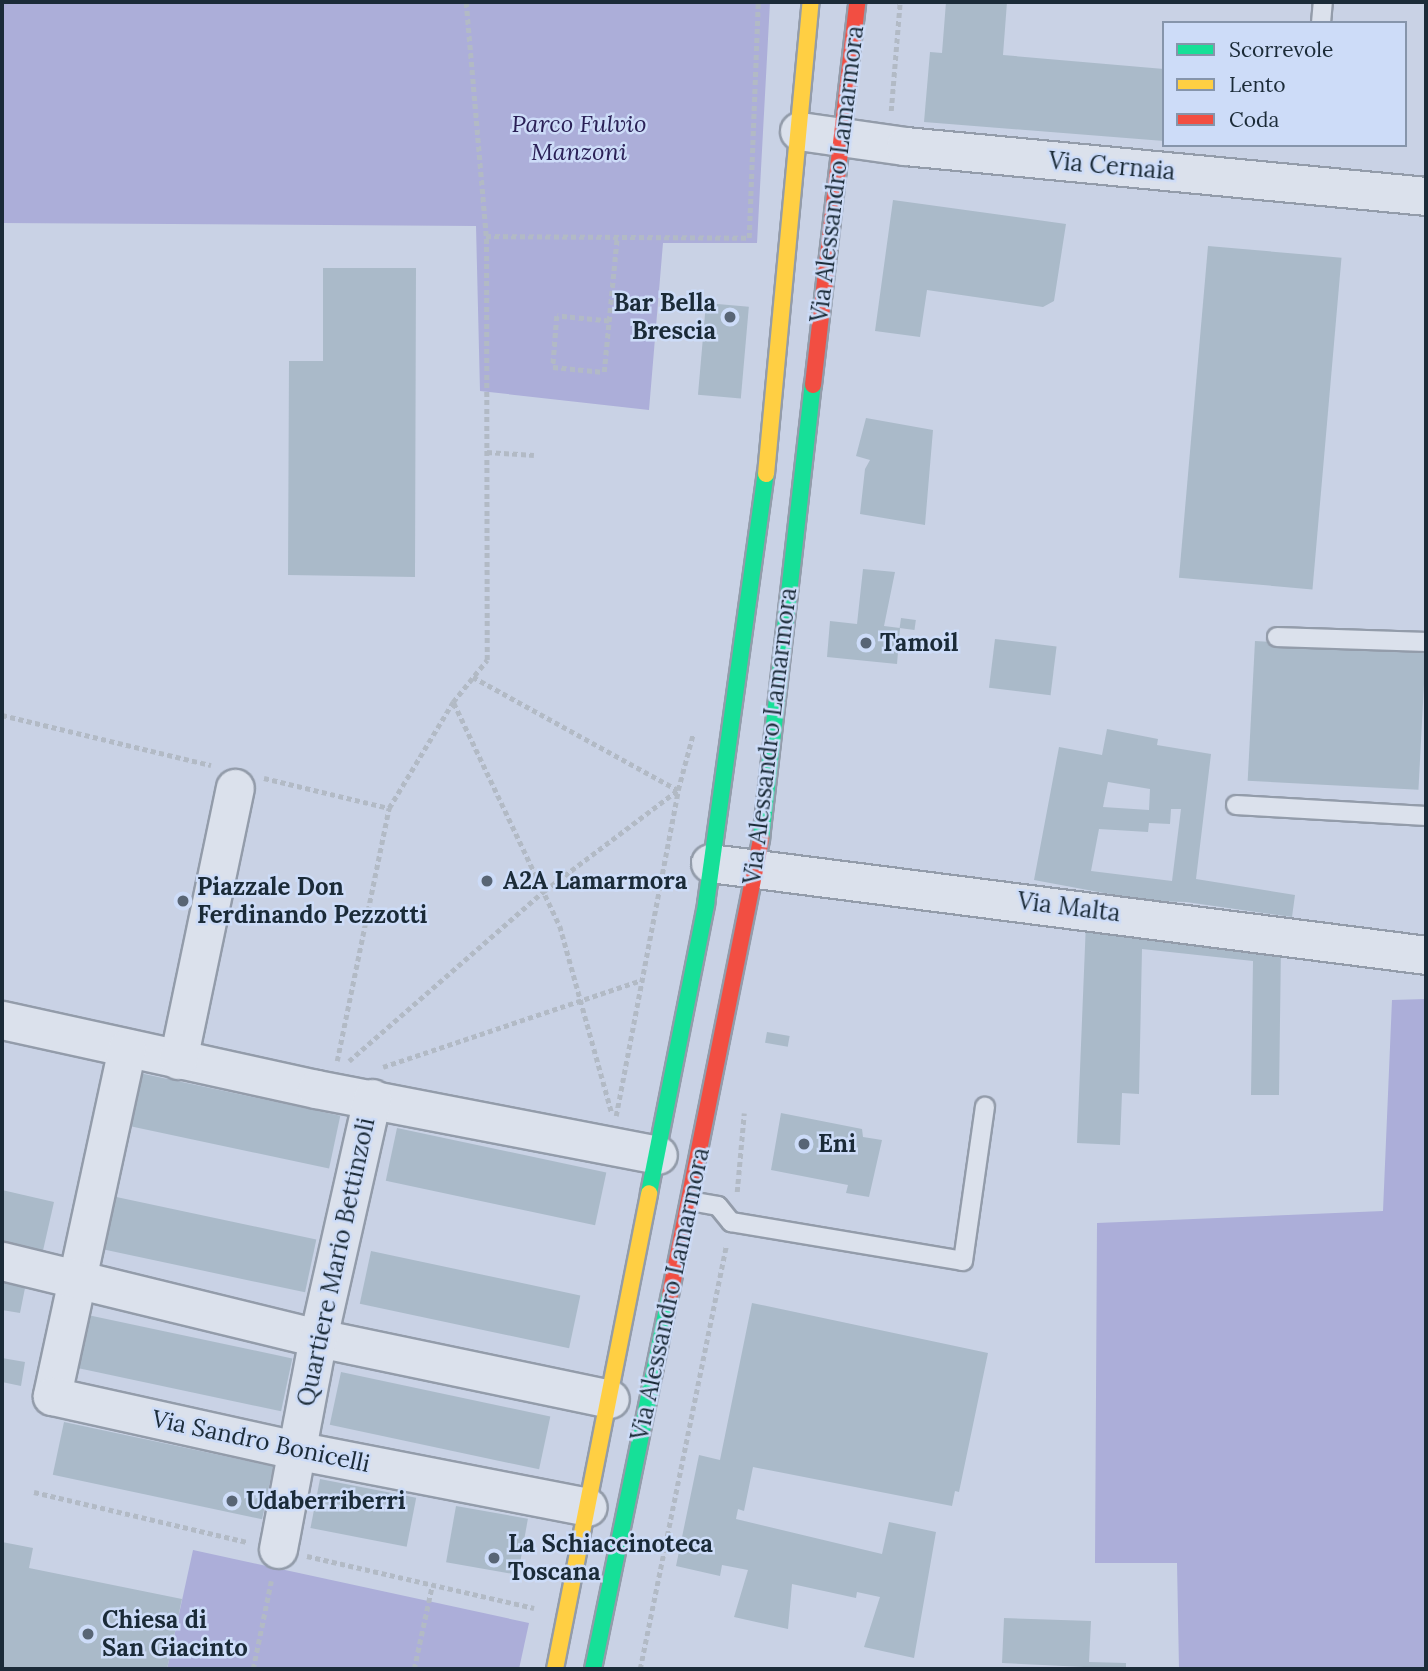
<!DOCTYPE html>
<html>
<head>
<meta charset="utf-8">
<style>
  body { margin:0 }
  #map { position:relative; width:1428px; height:1671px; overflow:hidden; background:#c9d2e5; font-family:Lora,serif }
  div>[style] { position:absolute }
  .green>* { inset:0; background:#acaed9 }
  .building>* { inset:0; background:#aabac9; transform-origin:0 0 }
  .path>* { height:4.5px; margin-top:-2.25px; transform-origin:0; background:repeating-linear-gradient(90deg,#b2bac5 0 5px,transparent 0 8.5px) }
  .roads { filter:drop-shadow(2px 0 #939caa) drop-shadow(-2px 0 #939caa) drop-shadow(0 2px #939caa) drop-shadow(0 -2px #939caa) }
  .lane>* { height:18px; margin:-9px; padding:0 9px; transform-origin:9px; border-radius:9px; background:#dbe1ec }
  .street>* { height:37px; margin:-18.5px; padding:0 18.5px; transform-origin:18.5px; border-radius:18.5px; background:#dbe1ec }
  .fast>* { height:16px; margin:-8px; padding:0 8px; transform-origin:8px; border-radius:8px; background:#16e098 }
  .slow>* { height:16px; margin:-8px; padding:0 8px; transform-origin:8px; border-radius:8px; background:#ffcf43 }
  .jam>* { height:16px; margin:-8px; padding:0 8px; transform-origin:8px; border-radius:8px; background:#f24e42 }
  .dots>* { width:19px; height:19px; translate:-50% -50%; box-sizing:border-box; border:4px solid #cddcf8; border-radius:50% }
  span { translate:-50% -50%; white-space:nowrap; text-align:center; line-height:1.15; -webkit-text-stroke:5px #cddcf8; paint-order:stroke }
  .park-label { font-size:24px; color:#2a2056; font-style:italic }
  .street-label { font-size:24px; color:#1b2b38 }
  .poi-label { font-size:24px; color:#1b2b38; font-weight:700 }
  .right { translate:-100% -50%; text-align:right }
  .left { translate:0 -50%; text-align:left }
  .frame { position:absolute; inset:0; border:4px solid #1b2b38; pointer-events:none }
  .legend { position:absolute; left:1162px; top:21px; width:245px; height:126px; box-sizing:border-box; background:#cddcf8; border:2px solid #8695ab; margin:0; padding:9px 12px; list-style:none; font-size:21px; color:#1b2b38 }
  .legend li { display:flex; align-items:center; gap:14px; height:35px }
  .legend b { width:35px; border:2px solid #8695ab }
</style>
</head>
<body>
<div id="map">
  <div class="green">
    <div style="clip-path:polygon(2px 2px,770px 2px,757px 243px,663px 243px,649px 410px,480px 391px,476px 226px,2px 223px)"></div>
    <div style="clip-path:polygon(1426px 999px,1426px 1669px,1179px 1669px,1177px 1563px,1095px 1563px,1097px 1223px,1383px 1211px,1392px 1000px)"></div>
    <div style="clip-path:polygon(193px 1550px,529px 1623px,519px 1669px,167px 1669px)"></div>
  </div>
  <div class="building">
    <div style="clip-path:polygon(946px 2px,1007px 2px,1003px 55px,1164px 69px,1164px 141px,924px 122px,930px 52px,942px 53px)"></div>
    <div style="clip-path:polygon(893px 200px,1066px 224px,1054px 301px,1043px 307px,927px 290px,920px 337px,875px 331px)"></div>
    <div style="left:1208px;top:246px;width:134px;height:333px;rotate:5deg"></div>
    <div style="clip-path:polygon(323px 268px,416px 268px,415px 577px,288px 575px,289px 361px,323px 361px)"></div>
    <div style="left:706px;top:303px;width:43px;height:92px;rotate:5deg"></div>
    <div style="clip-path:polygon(866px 418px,933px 430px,925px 525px,860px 514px,865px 469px,870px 460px,856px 456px)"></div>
    <div style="clip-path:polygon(863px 569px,895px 572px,884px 626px,900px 628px,897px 664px,827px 657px,830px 621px,857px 624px)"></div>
    <div style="left:901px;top:618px;width:15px;height:10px;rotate:8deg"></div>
    <div style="left:995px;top:639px;width:62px;height:49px;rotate:7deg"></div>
    <div style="left:1255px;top:641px;width:171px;height:140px;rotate:3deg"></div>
    <div style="clip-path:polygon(evenodd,1107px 729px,1158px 739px,1157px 745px,1211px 754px,1196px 879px,1295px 895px,1292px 917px,1186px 902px,1147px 901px,1034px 880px,1059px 747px,1102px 755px,1107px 729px,1108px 782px,1150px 789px,1149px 810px,1103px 807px,1108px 782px,1107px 729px,1171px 809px,1181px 809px,1172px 881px,1091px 871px,1099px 829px,1148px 832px,1149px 823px,1170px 824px,1171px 809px)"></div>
    <div style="clip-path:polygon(1086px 922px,1281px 946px,1279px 1095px,1251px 1095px,1253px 961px,1142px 949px,1139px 1094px,1122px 1093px,1120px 1145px,1077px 1143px)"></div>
    <div style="left:767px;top:1032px;width:23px;height:11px;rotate:10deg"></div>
    <div style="left:130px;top:1071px;width:215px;height:54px;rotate:12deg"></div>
    <div style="clip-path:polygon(781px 1113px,862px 1129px,863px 1137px,882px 1140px,869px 1197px,846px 1193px,848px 1185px,771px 1170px)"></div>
    <div style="left:397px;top:1128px;width:214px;height:54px;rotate:12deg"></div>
    <div style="clip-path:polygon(2px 1190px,54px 1202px,42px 1255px,2px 1246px)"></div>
    <div style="left:107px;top:1195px;width:214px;height:54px;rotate:12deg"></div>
    <div style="left:371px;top:1251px;width:214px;height:54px;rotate:12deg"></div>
    <div style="clip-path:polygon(2px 1267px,28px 1273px,20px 1313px,2px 1310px)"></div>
    <div style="clip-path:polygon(752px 1303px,988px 1353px,959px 1492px,955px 1491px,952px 1506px,753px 1467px,744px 1511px,738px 1509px,736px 1519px,882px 1554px,889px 1522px,936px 1532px,914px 1658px,864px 1647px,880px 1597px,857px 1592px,856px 1598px,792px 1584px,788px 1629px,734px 1617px,748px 1570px,722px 1565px,720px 1576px,676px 1566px,699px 1455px,720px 1460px)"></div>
    <div style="left:83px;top:1314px;width:214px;height:54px;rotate:12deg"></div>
    <div style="clip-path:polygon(2px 1358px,25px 1362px,21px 1386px,2px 1382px)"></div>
    <div style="left:341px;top:1372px;width:214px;height:54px;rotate:12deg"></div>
    <div style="left:64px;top:1422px;width:214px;height:54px;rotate:12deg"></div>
    <div style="left:320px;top:1479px;width:98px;height:50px;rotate:11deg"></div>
    <div style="left:456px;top:1506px;width:73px;height:57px;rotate:10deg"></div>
    <div style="clip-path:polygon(2px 1542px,33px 1548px,29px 1568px,182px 1599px,167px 1669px,2px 1669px)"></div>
    <div style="clip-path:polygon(1004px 1618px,1091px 1621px,1089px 1662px,1126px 1663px,1126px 1669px,1002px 1663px)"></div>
  </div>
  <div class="path">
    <div style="left:891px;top:111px;width:109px;rotate:-85.3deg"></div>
    <div style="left:486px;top:236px;width:263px;rotate:0.4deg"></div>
    <div style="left:749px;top:238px;width:236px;rotate:-87.8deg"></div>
    <div style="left:609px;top:321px;width:52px;rotate:-174.5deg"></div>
    <div style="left:557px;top:316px;width:51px;rotate:94.5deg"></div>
    <div style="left:553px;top:367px;width:51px;rotate:5.6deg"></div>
    <div style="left:604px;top:372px;width:136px;rotate:-84.5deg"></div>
    <div style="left:487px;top:452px;width:47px;rotate:3.7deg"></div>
    <div style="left:473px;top:677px;width:234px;rotate:28.9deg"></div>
    <div style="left:454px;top:703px;width:247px;rotate:64.6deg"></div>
    <div style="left:560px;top:926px;width:195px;rotate:74.5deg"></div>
    <div style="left:2px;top:715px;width:215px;rotate:13.5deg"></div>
    <div style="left:264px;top:778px;width:129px;rotate:13.5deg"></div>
    <div style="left:337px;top:1061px;width:258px;rotate:-78.4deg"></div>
    <div style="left:389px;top:808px;width:124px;rotate:-58.9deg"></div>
    <div style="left:453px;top:702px;width:54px;rotate:-51deg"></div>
    <div style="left:487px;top:660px;width:424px;rotate:-90.1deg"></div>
    <div style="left:486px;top:236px;width:235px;rotate:-94.9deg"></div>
    <div style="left:349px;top:1061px;width:259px;rotate:-41.1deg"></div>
    <div style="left:544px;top:891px;width:168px;rotate:-37deg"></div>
    <div style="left:383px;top:1067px;width:275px;rotate:-18.6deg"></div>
    <div style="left:616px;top:1116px;width:332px;rotate:-79.2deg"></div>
    <div style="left:678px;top:790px;width:58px;rotate:-75deg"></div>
    <div style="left:737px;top:1192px;width:79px;rotate:-84.9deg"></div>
    <div style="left:34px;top:1492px;width:220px;rotate:13.2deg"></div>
    <div style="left:307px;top:1556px;width:233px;rotate:12.9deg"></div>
    <div style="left:253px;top:1669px;width:90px;rotate:-78.4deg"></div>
    <div style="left:414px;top:1669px;width:85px;rotate:-77.8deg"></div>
    <div style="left:640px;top:1669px;width:433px;rotate:-78.5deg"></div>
  </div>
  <div class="roads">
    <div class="lane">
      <div style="left:1321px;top:23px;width:21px;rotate:-85deg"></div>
      <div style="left:1277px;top:637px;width:149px;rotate:1.9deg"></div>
      <div style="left:1236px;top:805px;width:190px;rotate:3.3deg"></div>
      <div style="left:690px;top:1201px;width:28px;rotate:10deg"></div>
      <div style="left:718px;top:1206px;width:21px;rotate:51deg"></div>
      <div style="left:731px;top:1222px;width:235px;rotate:9.5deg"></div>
      <div style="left:963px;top:1261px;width:156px;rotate:-81.9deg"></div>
    </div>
    <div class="street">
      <div style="left:799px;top:131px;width:107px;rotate:8.1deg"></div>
      <div style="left:905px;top:146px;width:523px;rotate:5.48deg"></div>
      <div style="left:710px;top:863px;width:722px;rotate:7.32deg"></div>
      <div style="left:2px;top:1020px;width:321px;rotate:12.4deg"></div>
      <div style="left:316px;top:1089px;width:348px;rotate:10.9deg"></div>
      <div style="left:127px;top:1048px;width:356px;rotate:102.2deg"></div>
      <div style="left:52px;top:1396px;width:249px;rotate:12.5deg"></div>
      <div style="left:295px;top:1450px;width:298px;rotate:11deg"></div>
      <div style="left:178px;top:1060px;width:278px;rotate:-78.2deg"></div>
      <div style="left:2px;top:1261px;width:325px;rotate:13.7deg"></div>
      <div style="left:318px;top:1338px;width:298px;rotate:11.8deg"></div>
      <div style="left:278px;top:1549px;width:215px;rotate:-79.3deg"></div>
      <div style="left:318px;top:1338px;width:246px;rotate:-77.3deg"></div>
    </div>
    <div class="fast">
      <div style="left:761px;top:839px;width:457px;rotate:-83.5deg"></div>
      <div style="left:649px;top:1193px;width:295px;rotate:-78.8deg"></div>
      <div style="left:706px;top:904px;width:434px;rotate:-82.1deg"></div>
      <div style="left:593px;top:1669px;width:382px;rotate:-78.4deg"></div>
    </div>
    <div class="slow">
      <div style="left:766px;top:474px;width:474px;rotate:-84.6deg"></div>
      <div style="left:555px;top:1669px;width:485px;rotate:-78.8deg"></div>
    </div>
    <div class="jam">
      <div style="left:813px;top:385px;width:386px;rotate:-83.4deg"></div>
      <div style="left:670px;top:1295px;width:465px;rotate:-78.7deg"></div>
    </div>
  </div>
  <div class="dots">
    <div style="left:730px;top:317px;background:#586575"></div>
    <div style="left:866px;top:643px;background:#586575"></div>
    <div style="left:487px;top:881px;background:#586575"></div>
    <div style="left:183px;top:901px;background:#586575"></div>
    <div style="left:804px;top:1144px;background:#586575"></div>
    <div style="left:232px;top:1501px;background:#586575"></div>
    <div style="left:494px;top:1558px;background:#586575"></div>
    <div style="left:88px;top:1634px;background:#586575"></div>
  </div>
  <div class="park-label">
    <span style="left:579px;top:138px">Parco Fulvio<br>Manzoni</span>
  </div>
  <div class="street-label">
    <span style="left:1112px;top:166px;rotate:5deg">Via Cernaia</span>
    <span style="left:837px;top:174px;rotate:-83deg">Via Alessandro Lamarmora</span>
    <span style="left:770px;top:736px;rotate:-83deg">Via Alessandro Lamarmora</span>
    <span style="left:1069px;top:907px;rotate:7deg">Via Malta</span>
    <span style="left:336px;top:1262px;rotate:-78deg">Quartiere Mario Bettinzoli</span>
    <span style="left:670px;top:1294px;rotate:-78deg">Via Alessandro Lamarmora</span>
    <span style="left:261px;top:1441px;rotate:12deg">Via Sandro Bonicelli</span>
  </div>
  <div class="poi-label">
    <span class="right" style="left:716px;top:317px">Bar Bella<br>Brescia</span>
    <span class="left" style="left:880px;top:643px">Tamoil</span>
    <span class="left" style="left:503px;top:881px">A2A Lamarmora</span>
    <span class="left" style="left:197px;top:901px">Piazzale Don<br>Ferdinando Pezzotti</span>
    <span class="left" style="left:818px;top:1144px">Eni</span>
    <span class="left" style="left:246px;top:1501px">Udaberriberri</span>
    <span class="left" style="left:508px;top:1558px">La Schiaccinoteca<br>Toscana</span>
    <span class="left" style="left:102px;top:1634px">Chiesa di<br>San Giacinto</span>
  </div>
  <div class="frame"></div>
  <ul class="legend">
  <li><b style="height:9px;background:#16e098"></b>Scorrevole</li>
  <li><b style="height:9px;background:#ffcf43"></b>Lento</li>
  <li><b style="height:9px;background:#f24e42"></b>Coda</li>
  </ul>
</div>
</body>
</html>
